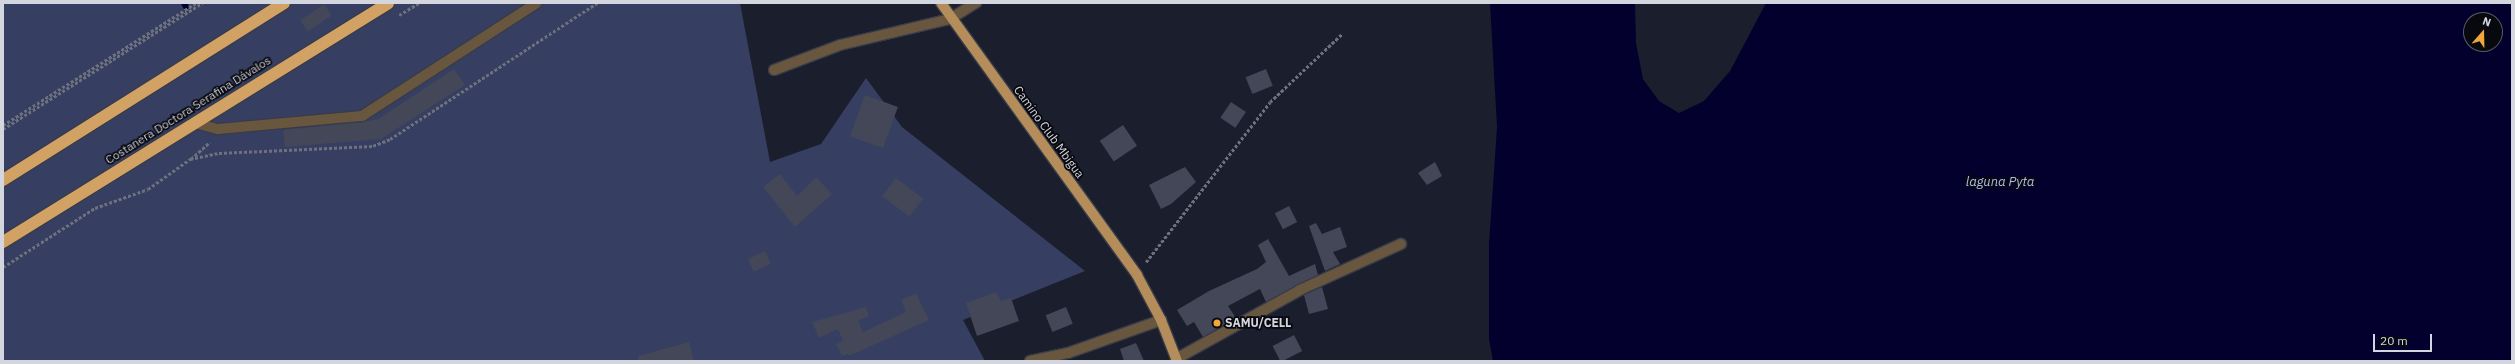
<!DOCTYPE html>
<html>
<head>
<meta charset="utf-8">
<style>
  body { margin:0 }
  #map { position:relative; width:2515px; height:364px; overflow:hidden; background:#1b1f2d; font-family:"IBM Plex Sans",sans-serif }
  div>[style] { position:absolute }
  .green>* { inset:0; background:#363e62 }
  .water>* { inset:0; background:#04002e }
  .stream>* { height:6px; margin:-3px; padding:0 3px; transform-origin:3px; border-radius:3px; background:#04002e }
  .building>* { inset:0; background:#434757; transform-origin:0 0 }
  .path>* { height:2.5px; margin-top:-1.25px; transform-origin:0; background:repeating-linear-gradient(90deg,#6d707d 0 3px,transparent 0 5px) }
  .roads { filter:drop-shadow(1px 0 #383c49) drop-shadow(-1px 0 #383c49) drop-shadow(0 1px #383c49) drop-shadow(0 -1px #383c49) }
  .minor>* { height:10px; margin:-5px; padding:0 5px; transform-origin:5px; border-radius:5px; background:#69563f }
  .major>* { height:10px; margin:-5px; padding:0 5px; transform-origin:5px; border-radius:5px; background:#b48d5a }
  .highway>* { height:12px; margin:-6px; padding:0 6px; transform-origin:6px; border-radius:6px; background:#d2a265 }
  .dots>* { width:11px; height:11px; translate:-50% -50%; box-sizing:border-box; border:2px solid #08090f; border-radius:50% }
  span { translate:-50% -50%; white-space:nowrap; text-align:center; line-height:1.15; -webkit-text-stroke:3.5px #08090f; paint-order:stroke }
  .street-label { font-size:12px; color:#d3d5df }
  .poi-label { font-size:12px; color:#d3d5df; font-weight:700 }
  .left { translate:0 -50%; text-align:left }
  .water-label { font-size:13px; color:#aebbf0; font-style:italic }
  .frame { position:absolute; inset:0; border:4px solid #d3d5df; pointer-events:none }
  .north { position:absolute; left:2463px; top:12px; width:40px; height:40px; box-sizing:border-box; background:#08090f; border:1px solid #595b62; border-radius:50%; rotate:20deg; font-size:11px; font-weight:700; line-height:16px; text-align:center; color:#d3d5df }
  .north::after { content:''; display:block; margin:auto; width:14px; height:18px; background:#efa73d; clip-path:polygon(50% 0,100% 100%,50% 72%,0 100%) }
  .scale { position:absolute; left:2373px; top:334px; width:59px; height:18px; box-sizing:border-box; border:2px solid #d3d5df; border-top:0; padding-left:5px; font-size:12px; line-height:14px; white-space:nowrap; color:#d3d5df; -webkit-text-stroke:3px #08090f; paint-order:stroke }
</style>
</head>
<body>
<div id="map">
  <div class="green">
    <div style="clip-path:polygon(3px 3px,740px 3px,770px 162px,821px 144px,866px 78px,902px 127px,1085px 271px,963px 320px,985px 361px,3px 361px)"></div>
  </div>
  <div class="water">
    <div style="clip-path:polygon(evenodd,1490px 3px,1635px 3px,1636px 43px,1643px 79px,1659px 101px,1679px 113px,1704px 101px,1730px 71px,1766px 3px,2512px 3px,2512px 361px,1493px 361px,1489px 339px,1489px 244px,1497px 127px,1490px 3px,2471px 20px,2495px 20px,2495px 44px,2471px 44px,2471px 20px)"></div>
  </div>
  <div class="stream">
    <div style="left:184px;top:3px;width:4px;rotate:63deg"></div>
  </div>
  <div class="building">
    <div style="left:324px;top:4px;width:14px;height:29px;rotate:56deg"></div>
    <div style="clip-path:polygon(454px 69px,465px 85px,381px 139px,285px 147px,283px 130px,363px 122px,378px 119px)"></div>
    <div style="left:1266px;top:69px;width:18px;height:22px;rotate:68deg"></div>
    <div style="left:865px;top:95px;width:35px;height:44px;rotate:20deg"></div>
    <div style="left:1231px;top:102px;width:18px;height:19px;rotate:34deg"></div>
    <div style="left:1123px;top:125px;width:25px;height:28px;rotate:56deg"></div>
    <div style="clip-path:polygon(1435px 162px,1442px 176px,1427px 185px,1418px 173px)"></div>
    <div style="clip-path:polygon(1185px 167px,1196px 182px,1171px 204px,1161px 209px,1149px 185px)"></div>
    <div style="clip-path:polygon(780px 174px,797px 196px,816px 177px,832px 194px,795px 227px,763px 187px)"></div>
    <div style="left:896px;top:178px;width:34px;height:23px;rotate:37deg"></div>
    <div style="left:1289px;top:206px;width:18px;height:16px;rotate:63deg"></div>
    <div style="clip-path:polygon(1316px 223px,1322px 234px,1340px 227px,1347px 247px,1333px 252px,1340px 264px,1325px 271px,1309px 226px)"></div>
    <div style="clip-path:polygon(1268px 239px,1289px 276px,1315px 264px,1318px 275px,1266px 302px,1260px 289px,1275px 281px,1228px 306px,1236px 318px,1203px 337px,1194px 322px,1187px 326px,1177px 310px,1209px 291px,1257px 269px,1266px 262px,1258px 245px)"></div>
    <div style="left:765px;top:251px;width:14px;height:19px;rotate:65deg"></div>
    <div style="clip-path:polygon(1322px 287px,1328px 309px,1309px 314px,1304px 295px)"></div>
    <div style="clip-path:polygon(996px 292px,1001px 301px,1011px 298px,1019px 321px,977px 336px,966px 303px)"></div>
    <div style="clip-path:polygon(916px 293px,929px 320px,849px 356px,848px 354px,842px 356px,836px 344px,843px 341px,838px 329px,819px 338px,812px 322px,866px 307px,869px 316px,858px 321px,863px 332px,906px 312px,901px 300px)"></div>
    <div style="left:1066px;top:307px;width:18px;height:22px;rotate:68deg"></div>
    <div style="left:1294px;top:335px;width:18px;height:24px;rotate:63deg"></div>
    <div style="clip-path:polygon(689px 342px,694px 361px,638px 361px,638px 356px)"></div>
    <div style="clip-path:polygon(1136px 343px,1144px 361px,1124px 361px,1120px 349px)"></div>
  </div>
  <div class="path">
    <div style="left:399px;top:15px;width:23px;rotate:-31deg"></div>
    <div style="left:3px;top:125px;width:228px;rotate:-32.3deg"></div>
    <div style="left:3px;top:129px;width:236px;rotate:-32.3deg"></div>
    <div style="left:191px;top:159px;width:25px;rotate:-42deg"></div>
    <div style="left:1146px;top:262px;width:202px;rotate:-52.2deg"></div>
    <div style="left:1270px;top:102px;width:99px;rotate:-43.4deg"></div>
    <div style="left:3px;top:267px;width:109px;rotate:-32.7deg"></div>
    <div style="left:95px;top:208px;width:56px;rotate:-19.7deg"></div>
    <div style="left:148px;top:189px;width:52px;rotate:-35.5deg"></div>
    <div style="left:190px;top:159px;width:30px;rotate:-12deg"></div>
    <div style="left:219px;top:153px;width:154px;rotate:-2.6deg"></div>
    <div style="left:373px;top:146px;width:18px;rotate:-22deg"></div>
    <div style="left:390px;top:139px;width:248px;rotate:-33.3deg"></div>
  </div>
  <div class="roads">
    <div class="minor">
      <div style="left:774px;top:70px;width:71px;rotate:-20.7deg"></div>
      <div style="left:840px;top:45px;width:113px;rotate:-13.3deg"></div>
      <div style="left:950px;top:19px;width:31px;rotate:-32deg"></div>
      <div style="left:195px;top:123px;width:24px;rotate:15deg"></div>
      <div style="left:218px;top:129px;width:145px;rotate:-5.2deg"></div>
      <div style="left:362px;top:116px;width:208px;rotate:-32.9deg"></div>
      <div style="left:1176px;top:359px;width:142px;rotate:-29.1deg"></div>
      <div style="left:1300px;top:290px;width:111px;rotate:-24.5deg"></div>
      <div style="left:1030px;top:361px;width:39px;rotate:-12deg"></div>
      <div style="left:1068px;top:353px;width:99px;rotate:-19.5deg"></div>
    </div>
    <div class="major">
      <div style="left:941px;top:3px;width:335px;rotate:54.2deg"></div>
      <div style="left:1137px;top:275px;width:51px;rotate:61.9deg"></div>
      <div style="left:1161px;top:320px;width:44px;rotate:68.7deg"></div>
    </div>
    <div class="highway">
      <div style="left:3px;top:180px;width:332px;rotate:-32.2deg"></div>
      <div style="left:3px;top:242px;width:453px;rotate:-31.8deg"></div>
    </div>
  </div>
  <div class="dots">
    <div style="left:1217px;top:323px;background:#efa73d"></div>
  </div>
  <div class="street-label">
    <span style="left:188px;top:110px;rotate:-32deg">Costanera Doctora Serafina Dávalos</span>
    <span style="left:1049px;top:132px;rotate:54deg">Camino Club Mbigua</span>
  </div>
  <div class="poi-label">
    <span class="left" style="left:1225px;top:323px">SAMU/CELL</span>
  </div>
  <div class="water-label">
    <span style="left:2000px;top:182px">laguna Pyta</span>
  </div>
  <div class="frame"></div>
  <div class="north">N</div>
  <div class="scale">20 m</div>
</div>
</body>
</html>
